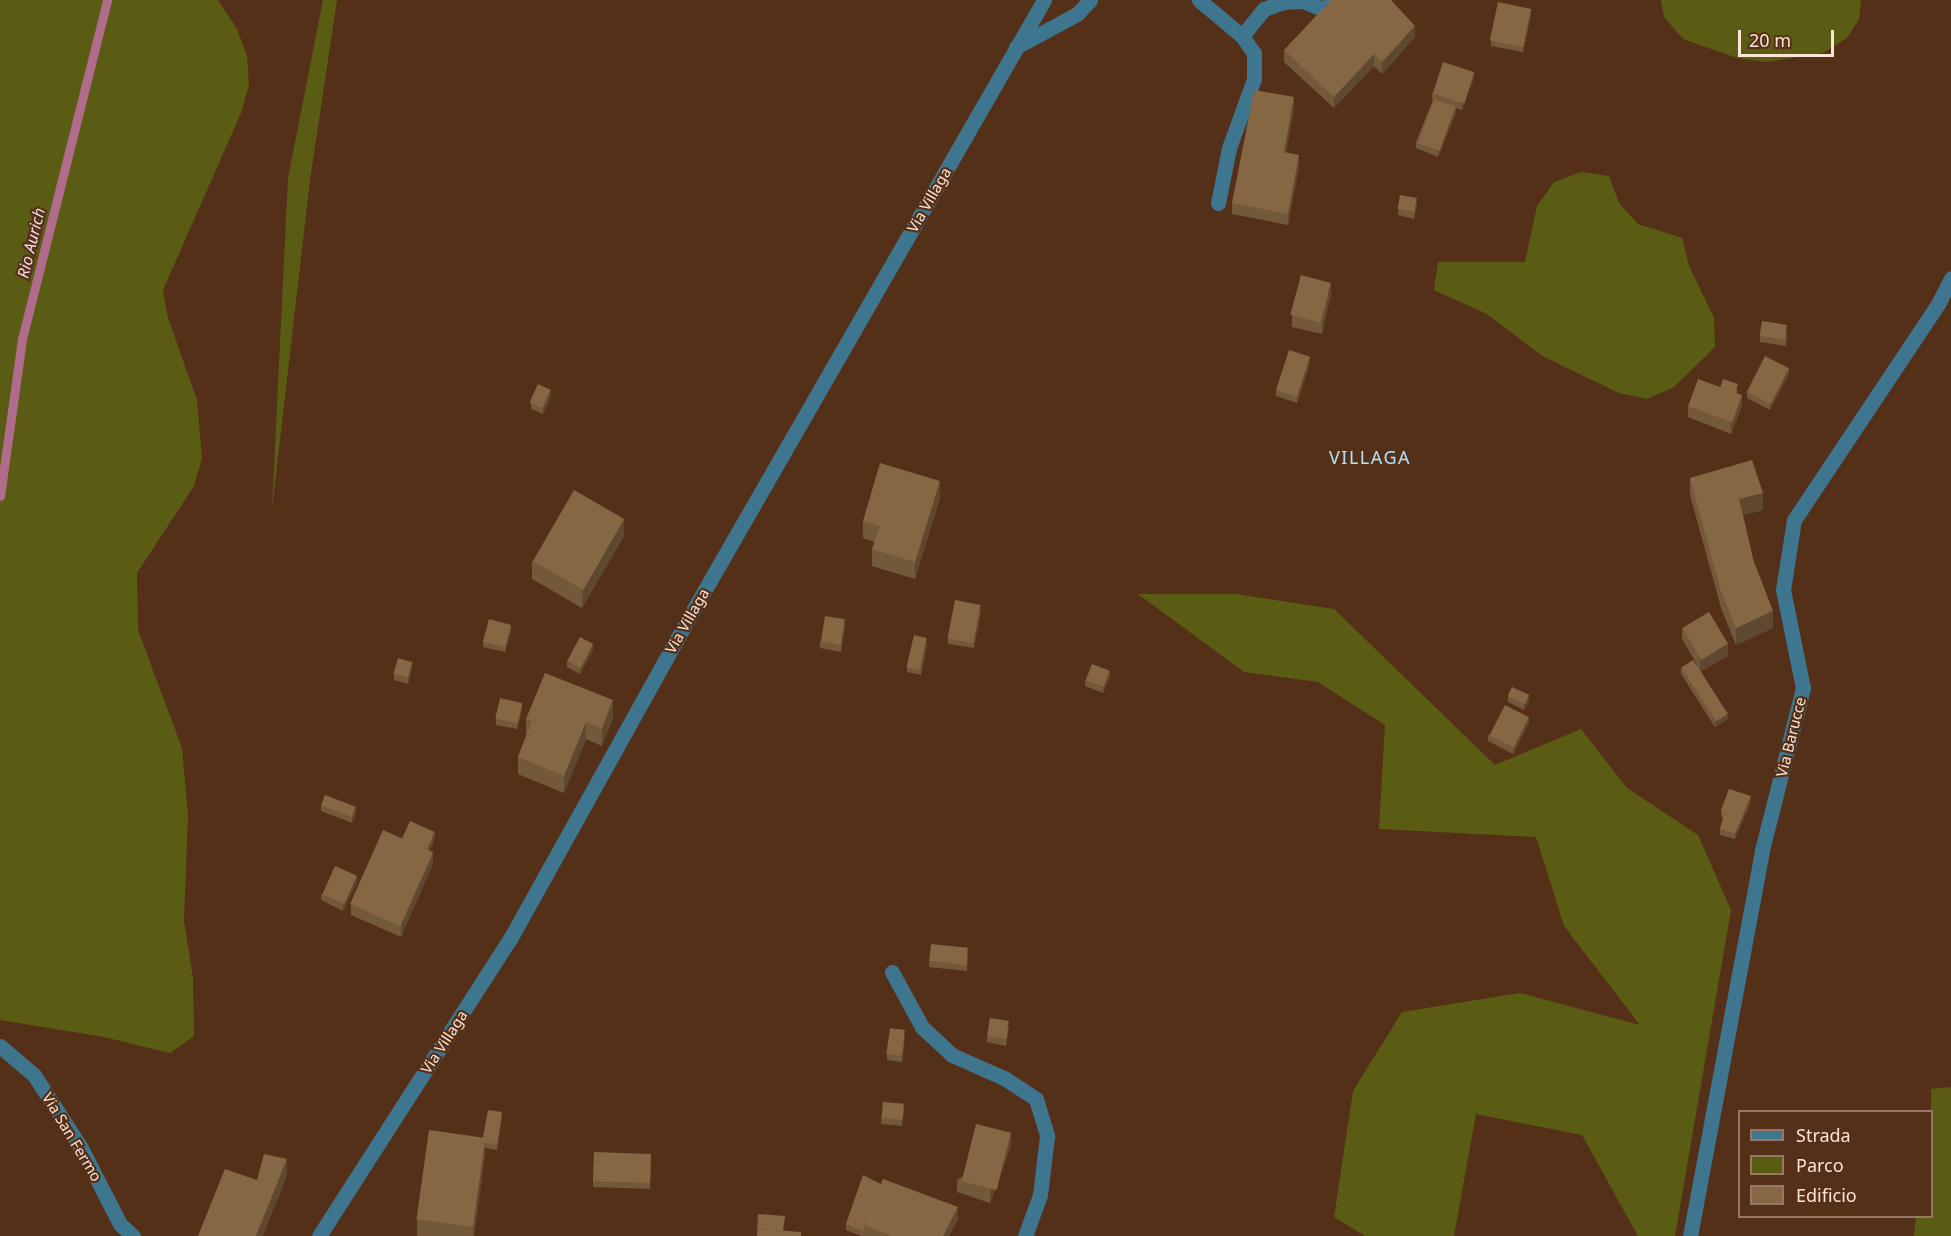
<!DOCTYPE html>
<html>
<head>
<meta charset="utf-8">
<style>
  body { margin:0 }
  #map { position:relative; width:1951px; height:1236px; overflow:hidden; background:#553019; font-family:"Noto Sans",sans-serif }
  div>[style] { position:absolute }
  .green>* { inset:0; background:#5b5c14 }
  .stream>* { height:9px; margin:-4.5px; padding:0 4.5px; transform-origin:4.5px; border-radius:4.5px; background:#b16c8c }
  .minor>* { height:15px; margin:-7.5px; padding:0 7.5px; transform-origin:7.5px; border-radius:7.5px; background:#3e758f }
  .wall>* { inset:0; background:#73593a }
  .shaded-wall>* { inset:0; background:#5e482f }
  .building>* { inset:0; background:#866743; transform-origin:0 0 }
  span { translate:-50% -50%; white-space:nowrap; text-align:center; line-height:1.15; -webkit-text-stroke:4.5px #553019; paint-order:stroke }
  .street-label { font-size:15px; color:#fbe3d5 }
  .water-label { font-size:16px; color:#f2dde6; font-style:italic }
  .quarter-label { font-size:18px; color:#b2e1fa; letter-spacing:1.5px }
  .legend { position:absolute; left:1738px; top:1110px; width:195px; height:108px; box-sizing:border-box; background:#553019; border:2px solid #977864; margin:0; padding:8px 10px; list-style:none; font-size:18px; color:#fbe3d5 }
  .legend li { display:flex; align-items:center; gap:12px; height:30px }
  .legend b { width:30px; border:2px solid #977864 }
  .scale { position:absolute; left:1738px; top:30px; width:96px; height:27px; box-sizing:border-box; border:3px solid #fbe3d5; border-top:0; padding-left:8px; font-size:18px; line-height:21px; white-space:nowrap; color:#fbe3d5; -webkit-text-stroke:4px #553019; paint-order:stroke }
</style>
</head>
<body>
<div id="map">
  <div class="green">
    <div style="clip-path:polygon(0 0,218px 0,237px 29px,247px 56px,249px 85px,241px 113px,163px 290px,168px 318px,197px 400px,202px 458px,194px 486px,137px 573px,138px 630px,182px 748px,188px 815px,184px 921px,193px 978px,194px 1036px,170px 1053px,104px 1037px,0 1020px)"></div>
    <div style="clip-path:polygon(323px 0,337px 0,310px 180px,272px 509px,288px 178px)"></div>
    <div style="clip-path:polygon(1661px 0,1861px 0,1859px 19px,1847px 38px,1823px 53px,1766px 62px,1737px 58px,1683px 39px,1664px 17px)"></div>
    <div style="clip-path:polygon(1581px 172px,1609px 176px,1619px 203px,1638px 224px,1682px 238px,1689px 266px,1714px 318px,1715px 347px,1674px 387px,1647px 399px,1619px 393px,1567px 368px,1541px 355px,1487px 314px,1434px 290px,1438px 262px,1525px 262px,1537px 206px,1554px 182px)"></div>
    <div style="clip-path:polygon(1138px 594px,1235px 594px,1334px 609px,1495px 765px,1581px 729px,1627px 788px,1698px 835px,1731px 910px,1675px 1236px,1638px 1236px,1582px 1135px,1476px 1114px,1454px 1236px,1365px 1236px,1334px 1217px,1353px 1091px,1402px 1012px,1520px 993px,1640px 1025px,1564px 926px,1536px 837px,1379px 829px,1385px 725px,1318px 682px,1244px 672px)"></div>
    <div style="clip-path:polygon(1951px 1087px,1951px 1236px,1914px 1236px,1916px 1217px,1932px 1216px,1931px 1089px)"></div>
  </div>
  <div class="stream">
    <div style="left:0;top:496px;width:159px;rotate:-82deg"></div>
    <div style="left:22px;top:339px;width:349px;rotate:-75.9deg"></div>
  </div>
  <div class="minor">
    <div style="left:1199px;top:0;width:56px;rotate:39.9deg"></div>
    <div style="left:1242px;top:36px;width:21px;rotate:55deg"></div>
    <div style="left:1254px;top:53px;width:26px;rotate:90deg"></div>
    <div style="left:1254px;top:79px;width:73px;rotate:109.9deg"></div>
    <div style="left:1229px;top:148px;width:56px;rotate:101.3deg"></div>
    <div style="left:1242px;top:36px;width:35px;rotate:-51deg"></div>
    <div style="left:1264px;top:9px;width:20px;rotate:-20deg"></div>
    <div style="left:1283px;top:2px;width:20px;rotate:-3deg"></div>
    <div style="left:1303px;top:1px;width:22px;rotate:22deg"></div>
    <div style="left:1323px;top:9px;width:14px;rotate:-39deg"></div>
    <div style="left:1016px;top:47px;width:69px;rotate:-28.4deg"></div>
    <div style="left:1077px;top:14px;width:19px;rotate:-47deg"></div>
    <div style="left:892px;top:972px;width:63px;rotate:61.4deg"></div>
    <div style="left:922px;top:1027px;width:41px;rotate:43deg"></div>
    <div style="left:952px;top:1055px;width:57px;rotate:23.9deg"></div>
    <div style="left:1004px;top:1078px;width:38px;rotate:33deg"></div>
    <div style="left:1036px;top:1099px;width:39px;rotate:73deg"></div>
    <div style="left:1047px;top:1136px;width:59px;rotate:96.8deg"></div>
    <div style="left:1040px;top:1195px;width:44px;rotate:110.1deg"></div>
    <div style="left:0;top:1046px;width:45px;rotate:40.5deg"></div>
    <div style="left:34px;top:1075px;width:87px;rotate:57.2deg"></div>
    <div style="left:81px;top:1148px;width:85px;rotate:62.8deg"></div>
    <div style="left:120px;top:1224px;width:18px;rotate:43deg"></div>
    <div style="left:319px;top:1236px;width:353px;rotate:-57.3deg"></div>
    <div style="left:510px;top:939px;width:358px;rotate:-60.9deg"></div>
    <div style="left:684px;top:626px;width:722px;rotate:-60.1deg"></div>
    <div style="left:1690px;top:1236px;width:393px;rotate:-79.4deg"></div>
    <div style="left:1762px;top:850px;width:167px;rotate:-75.8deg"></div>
    <div style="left:1803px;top:688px;width:100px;rotate:-101.5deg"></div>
    <div style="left:1783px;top:590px;width:71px;rotate:-81.1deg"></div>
    <div style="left:1794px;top:520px;width:260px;rotate:-56.3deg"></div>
    <div style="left:1938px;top:304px;width:29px;rotate:-63deg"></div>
  </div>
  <div class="wall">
    <div style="clip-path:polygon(1531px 15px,1523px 52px,1491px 46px,1491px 40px)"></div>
    <div style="clip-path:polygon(1415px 37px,1382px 74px,1374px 66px,1334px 108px,1284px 62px,1284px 50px)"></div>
    <div style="clip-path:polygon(1474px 78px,1462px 110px,1456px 108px,1456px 113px,1438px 157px,1416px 148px,1416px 142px,1433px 100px,1432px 99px,1432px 93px)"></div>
    <div style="clip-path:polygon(1294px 109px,1286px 153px,1299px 167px,1288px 225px,1232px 214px,1232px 203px)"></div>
    <div style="clip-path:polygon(1417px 204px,1414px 219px,1398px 215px,1398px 209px)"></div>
    <div style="clip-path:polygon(1331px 294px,1322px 334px,1292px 327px,1292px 315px)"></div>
    <div style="clip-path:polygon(1787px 331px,1786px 346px,1760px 342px,1760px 336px)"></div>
    <div style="clip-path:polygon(1310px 363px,1297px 403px,1276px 396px,1276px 390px)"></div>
    <div style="clip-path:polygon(1789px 374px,1770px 410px,1747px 398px,1747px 392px)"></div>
    <div style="clip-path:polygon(1720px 387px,1738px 390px,1737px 393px,1742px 406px,1731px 434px,1688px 417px,1688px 406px)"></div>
    <div style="clip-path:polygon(551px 396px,543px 414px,531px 409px,531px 403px)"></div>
    <div style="clip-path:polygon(1690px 478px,1763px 510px,1743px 515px,1753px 559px,1773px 628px,1736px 645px,1721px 608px,1690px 495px)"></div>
    <div style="clip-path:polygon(940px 498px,915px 579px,872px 566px,872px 549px,875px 542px,863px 538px,863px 521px)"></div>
    <div style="clip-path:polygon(624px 536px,582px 608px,532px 579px,532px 561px)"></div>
    <div style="clip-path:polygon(981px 611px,974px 648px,948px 644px,948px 638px)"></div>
    <div style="clip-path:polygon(845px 625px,841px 652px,820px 648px,820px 642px)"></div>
    <div style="clip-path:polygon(1682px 628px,1728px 656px,1701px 671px,1728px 719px,1715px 727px,1681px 674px,1681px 668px,1697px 665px,1682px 639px)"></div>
    <div style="clip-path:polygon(511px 631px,505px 652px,483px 647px,483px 641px)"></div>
    <div style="clip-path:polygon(927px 644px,921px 675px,907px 672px,907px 667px)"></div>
    <div style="clip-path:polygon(593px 650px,580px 674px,567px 667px,567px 661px)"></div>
    <div style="clip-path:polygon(412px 668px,408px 684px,394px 680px,394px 674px)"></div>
    <div style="clip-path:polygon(1110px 677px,1103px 693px,1085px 686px,1085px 680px)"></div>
    <div style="clip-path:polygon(1508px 696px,1529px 701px,1524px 710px,1508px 702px)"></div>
    <div style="clip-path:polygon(522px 709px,517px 729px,496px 725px,496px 719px)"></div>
    <div style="clip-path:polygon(613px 718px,602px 746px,586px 739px,564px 793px,518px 774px,518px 757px,526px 736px,526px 719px)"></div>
    <div style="clip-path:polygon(1529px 723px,1513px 754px,1488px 741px,1488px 735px)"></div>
    <div style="clip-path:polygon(1751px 802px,1735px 839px,1720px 835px,1720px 829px,1723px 819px,1721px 816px,1721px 810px)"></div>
    <div style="clip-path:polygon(321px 805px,356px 813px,352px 823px,321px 811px)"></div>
    <div style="clip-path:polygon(435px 838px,430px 850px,433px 864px,401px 937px,351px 915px,351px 904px,402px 839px)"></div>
    <div style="clip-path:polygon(357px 882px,343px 911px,321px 900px,321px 894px)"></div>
    <div style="clip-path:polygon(968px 954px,967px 971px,929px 967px,929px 961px)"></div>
    <div style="clip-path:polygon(1009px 1027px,1006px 1046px,987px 1042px,987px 1036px)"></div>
    <div style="clip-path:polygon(905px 1036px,902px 1062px,887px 1060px,887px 1054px)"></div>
    <div style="clip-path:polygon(904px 1110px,902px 1126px,881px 1124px,881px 1118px)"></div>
    <div style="clip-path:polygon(502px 1118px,497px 1150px,485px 1148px,485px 1155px,474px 1236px,417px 1236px,417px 1219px,483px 1137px)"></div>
    <div style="clip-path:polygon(1011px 1145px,990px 1203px,957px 1192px,957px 1180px)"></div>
    <div style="clip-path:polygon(651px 1154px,650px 1189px,593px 1187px,593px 1181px)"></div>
    <div style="clip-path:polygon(881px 1184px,958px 1219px,949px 1236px,861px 1236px,846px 1230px,846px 1224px)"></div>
  </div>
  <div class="shaded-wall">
    <div style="clip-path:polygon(1531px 9px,1531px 15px,1523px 52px,1523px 46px)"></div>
    <div style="clip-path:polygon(1415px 26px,1415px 37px,1382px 74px,1382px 62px)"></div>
    <div style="clip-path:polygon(1374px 54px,1374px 66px,1334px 108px,1334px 97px)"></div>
    <div style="clip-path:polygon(1474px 72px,1474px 78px,1462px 110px,1462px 104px)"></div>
    <div style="clip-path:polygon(1294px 97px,1294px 109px,1284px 164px,1284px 152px)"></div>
    <div style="clip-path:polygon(1456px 107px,1456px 113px,1438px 157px,1438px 151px)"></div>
    <div style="clip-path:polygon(1299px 155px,1299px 167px,1288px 225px,1288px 214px)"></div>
    <div style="clip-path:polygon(1417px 198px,1417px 204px,1414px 219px,1414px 213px)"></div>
    <div style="clip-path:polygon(1331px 283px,1331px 294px,1322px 334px,1322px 322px)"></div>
    <div style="clip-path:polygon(1310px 357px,1310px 363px,1297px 403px,1297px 397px)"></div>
    <div style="clip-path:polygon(1789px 368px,1789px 374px,1770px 410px,1770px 404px)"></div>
    <div style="clip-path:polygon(551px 390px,551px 396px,543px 414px,543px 408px)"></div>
    <div style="clip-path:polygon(1742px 395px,1742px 406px,1731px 434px,1731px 422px)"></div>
    <div style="clip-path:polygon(940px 481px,940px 498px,915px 579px,915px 562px)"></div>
    <div style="clip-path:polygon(1763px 493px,1763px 510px,1739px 516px,1739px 499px)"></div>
    <div style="clip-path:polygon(624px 519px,624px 536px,582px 608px,582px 591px)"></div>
    <div style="clip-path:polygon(981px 605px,981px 611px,974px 648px,974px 642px)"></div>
    <div style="clip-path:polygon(1773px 611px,1773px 628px,1736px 645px,1736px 628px)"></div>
    <div style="clip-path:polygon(845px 619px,845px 625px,841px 652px,841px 646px)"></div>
    <div style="clip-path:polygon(511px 625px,511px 631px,505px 652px,505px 646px)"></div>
    <div style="clip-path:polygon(927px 638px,927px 644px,921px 675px,921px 670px)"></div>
    <div style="clip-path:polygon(593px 644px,593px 650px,580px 674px,580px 668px)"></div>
    <div style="clip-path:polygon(1728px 644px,1728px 656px,1700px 671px,1700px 660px)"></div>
    <div style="clip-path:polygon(412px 662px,412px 668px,408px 684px,408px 678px)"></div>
    <div style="clip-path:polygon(1110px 671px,1110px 677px,1103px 693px,1103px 687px)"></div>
    <div style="clip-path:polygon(1529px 695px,1529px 701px,1524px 710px,1524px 704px)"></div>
    <div style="clip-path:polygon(613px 700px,613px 718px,602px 746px,602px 728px)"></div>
    <div style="clip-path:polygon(522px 703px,522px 709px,517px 729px,517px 723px)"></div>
    <div style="clip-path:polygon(1728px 713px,1728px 719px,1715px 727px,1715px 721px)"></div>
    <div style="clip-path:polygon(1529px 717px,1529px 723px,1513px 754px,1513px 749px)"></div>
    <div style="clip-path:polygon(586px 722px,586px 739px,564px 793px,564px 776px)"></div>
    <div style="clip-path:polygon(1751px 796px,1751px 802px,1735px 839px,1735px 834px)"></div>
    <div style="clip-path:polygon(356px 807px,356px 813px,352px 823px,352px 817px)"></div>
    <div style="clip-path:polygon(435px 832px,435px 838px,426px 860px,426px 854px)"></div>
    <div style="clip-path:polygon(433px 852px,433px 864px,401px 937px,401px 925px)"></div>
    <div style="clip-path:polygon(357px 876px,357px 882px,343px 911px,343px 905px)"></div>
    <div style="clip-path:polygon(502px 1112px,502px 1118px,497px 1150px,497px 1144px)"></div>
    <div style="clip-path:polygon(1011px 1133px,1011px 1145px,990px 1203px,990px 1191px)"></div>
    <div style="clip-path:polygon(485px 1138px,485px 1155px,474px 1236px,473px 1236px,473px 1226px)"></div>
    <div style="clip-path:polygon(287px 1159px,287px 1176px,263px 1236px,256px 1236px)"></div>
    <div style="clip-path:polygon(958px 1207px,958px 1219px,949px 1236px,943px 1236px)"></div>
  </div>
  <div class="building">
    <div style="clip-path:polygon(1331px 0,1391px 0,1415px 26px,1382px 62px,1374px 54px,1334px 97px,1284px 50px)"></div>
    <div style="left:1498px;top:2px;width:34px;height:39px;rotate:12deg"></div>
    <div style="left:1443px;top:62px;width:33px;height:33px;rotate:18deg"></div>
    <div style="clip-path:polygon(1254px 90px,1294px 97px,1284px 152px,1299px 155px,1288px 214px,1232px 203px)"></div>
    <div style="left:1434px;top:99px;width:23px;height:47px;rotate:20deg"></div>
    <div style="left:1400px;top:195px;width:17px;height:14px;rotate:10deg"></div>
    <div style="left:1301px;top:275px;width:31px;height:41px;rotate:15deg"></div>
    <div style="left:1762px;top:321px;width:25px;height:15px;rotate:9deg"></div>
    <div style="left:1289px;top:350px;width:22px;height:42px;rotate:18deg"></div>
    <div style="left:1765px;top:356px;width:27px;height:40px;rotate:27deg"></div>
    <div style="left:1698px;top:379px;width:47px;height:29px;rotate:20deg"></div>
    <div style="left:1723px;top:379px;width:16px;height:9px;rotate:18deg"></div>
    <div style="left:538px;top:384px;width:14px;height:20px;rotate:25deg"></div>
    <div style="clip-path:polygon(1752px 460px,1763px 493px,1739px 499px,1753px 559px,1773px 611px,1736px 628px,1721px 591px,1690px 478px)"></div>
    <div style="clip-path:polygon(880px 463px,940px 481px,915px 562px,872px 549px,880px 526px,863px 521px)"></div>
    <div style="left:574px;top:490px;width:58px;height:82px;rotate:30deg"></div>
    <div style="left:955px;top:600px;width:26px;height:39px;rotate:11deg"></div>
    <div style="left:1709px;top:612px;width:37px;height:31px;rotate:59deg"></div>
    <div style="left:825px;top:616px;width:20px;height:26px;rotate:9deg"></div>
    <div style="left:489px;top:619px;width:23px;height:23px;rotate:15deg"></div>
    <div style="left:914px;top:635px;width:13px;height:33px;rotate:13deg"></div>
    <div style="left:580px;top:637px;width:15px;height:27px;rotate:28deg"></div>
    <div style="left:398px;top:658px;width:15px;height:16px;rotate:16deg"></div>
    <div style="left:1693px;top:660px;width:64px;height:14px;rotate:57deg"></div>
    <div style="left:1092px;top:664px;width:19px;height:17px;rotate:21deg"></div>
    <div style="clip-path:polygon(545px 673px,613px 700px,602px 728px,586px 722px,564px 776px,518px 757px,532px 721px,526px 719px)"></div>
    <div style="left:1512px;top:687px;width:19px;height:10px;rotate:25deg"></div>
    <div style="left:500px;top:698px;width:23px;height:21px;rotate:13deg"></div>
    <div style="left:1505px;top:705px;width:27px;height:34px;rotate:27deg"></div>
    <div style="clip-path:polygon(1729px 789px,1751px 796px,1735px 834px,1720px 829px,1724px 815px,1721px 810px)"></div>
    <div style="left:325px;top:795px;width:33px;height:11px;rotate:21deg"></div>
    <div style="left:410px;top:821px;width:27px;height:20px;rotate:24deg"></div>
    <div style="left:383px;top:830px;width:55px;height:81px;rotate:24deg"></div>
    <div style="left:335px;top:866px;width:24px;height:31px;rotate:24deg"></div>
    <div style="left:931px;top:944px;width:37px;height:17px;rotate:6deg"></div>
    <div style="left:990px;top:1018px;width:19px;height:18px;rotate:9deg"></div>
    <div style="left:890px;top:1028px;width:15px;height:26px;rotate:8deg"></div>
    <div style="left:883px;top:1102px;width:21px;height:16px;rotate:5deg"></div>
    <div style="clip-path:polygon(488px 1110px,502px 1112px,497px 1144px,485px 1143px,485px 1138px,483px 1137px)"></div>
    <div style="left:976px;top:1124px;width:36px;height:59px;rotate:14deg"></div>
    <div style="left:429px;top:1130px;width:57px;height:90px;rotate:8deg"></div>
    <div style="left:594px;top:1152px;width:57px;height:29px;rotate:2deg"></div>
    <div style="clip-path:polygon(264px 1154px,287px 1159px,256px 1236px,198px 1236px,225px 1169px,257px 1180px)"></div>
    <div style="clip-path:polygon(863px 1175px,881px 1184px,864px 1225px,864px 1231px,846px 1224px)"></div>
    <div style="clip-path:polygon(883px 1179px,958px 1207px,943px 1236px,892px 1236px,864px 1225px)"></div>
    <div style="clip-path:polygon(758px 1214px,785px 1216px,783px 1231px,757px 1229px,757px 1232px)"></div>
    <div style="clip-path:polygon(757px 1229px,801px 1232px,801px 1236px,757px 1236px)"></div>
  </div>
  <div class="street-label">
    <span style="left:929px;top:200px;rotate:-60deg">Via Villaga</span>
    <span style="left:687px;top:621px;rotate:-60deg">Via Villaga</span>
    <span style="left:1791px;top:737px;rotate:-76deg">Via Barucce</span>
    <span style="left:444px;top:1042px;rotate:-57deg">Via Villaga</span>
    <span style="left:72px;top:1137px;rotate:59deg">Via San Fermo</span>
  </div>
  <div class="water-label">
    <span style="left:31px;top:243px;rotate:-76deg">Rio Aurich</span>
  </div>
  <div class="quarter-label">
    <span style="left:1370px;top:457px">VILLAGA</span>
  </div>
  <ul class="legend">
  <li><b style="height:8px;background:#3e758f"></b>Strada</li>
  <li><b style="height:16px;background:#5b5c14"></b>Parco</li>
  <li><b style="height:16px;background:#866743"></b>Edificio</li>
  </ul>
  <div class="scale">20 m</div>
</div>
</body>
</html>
